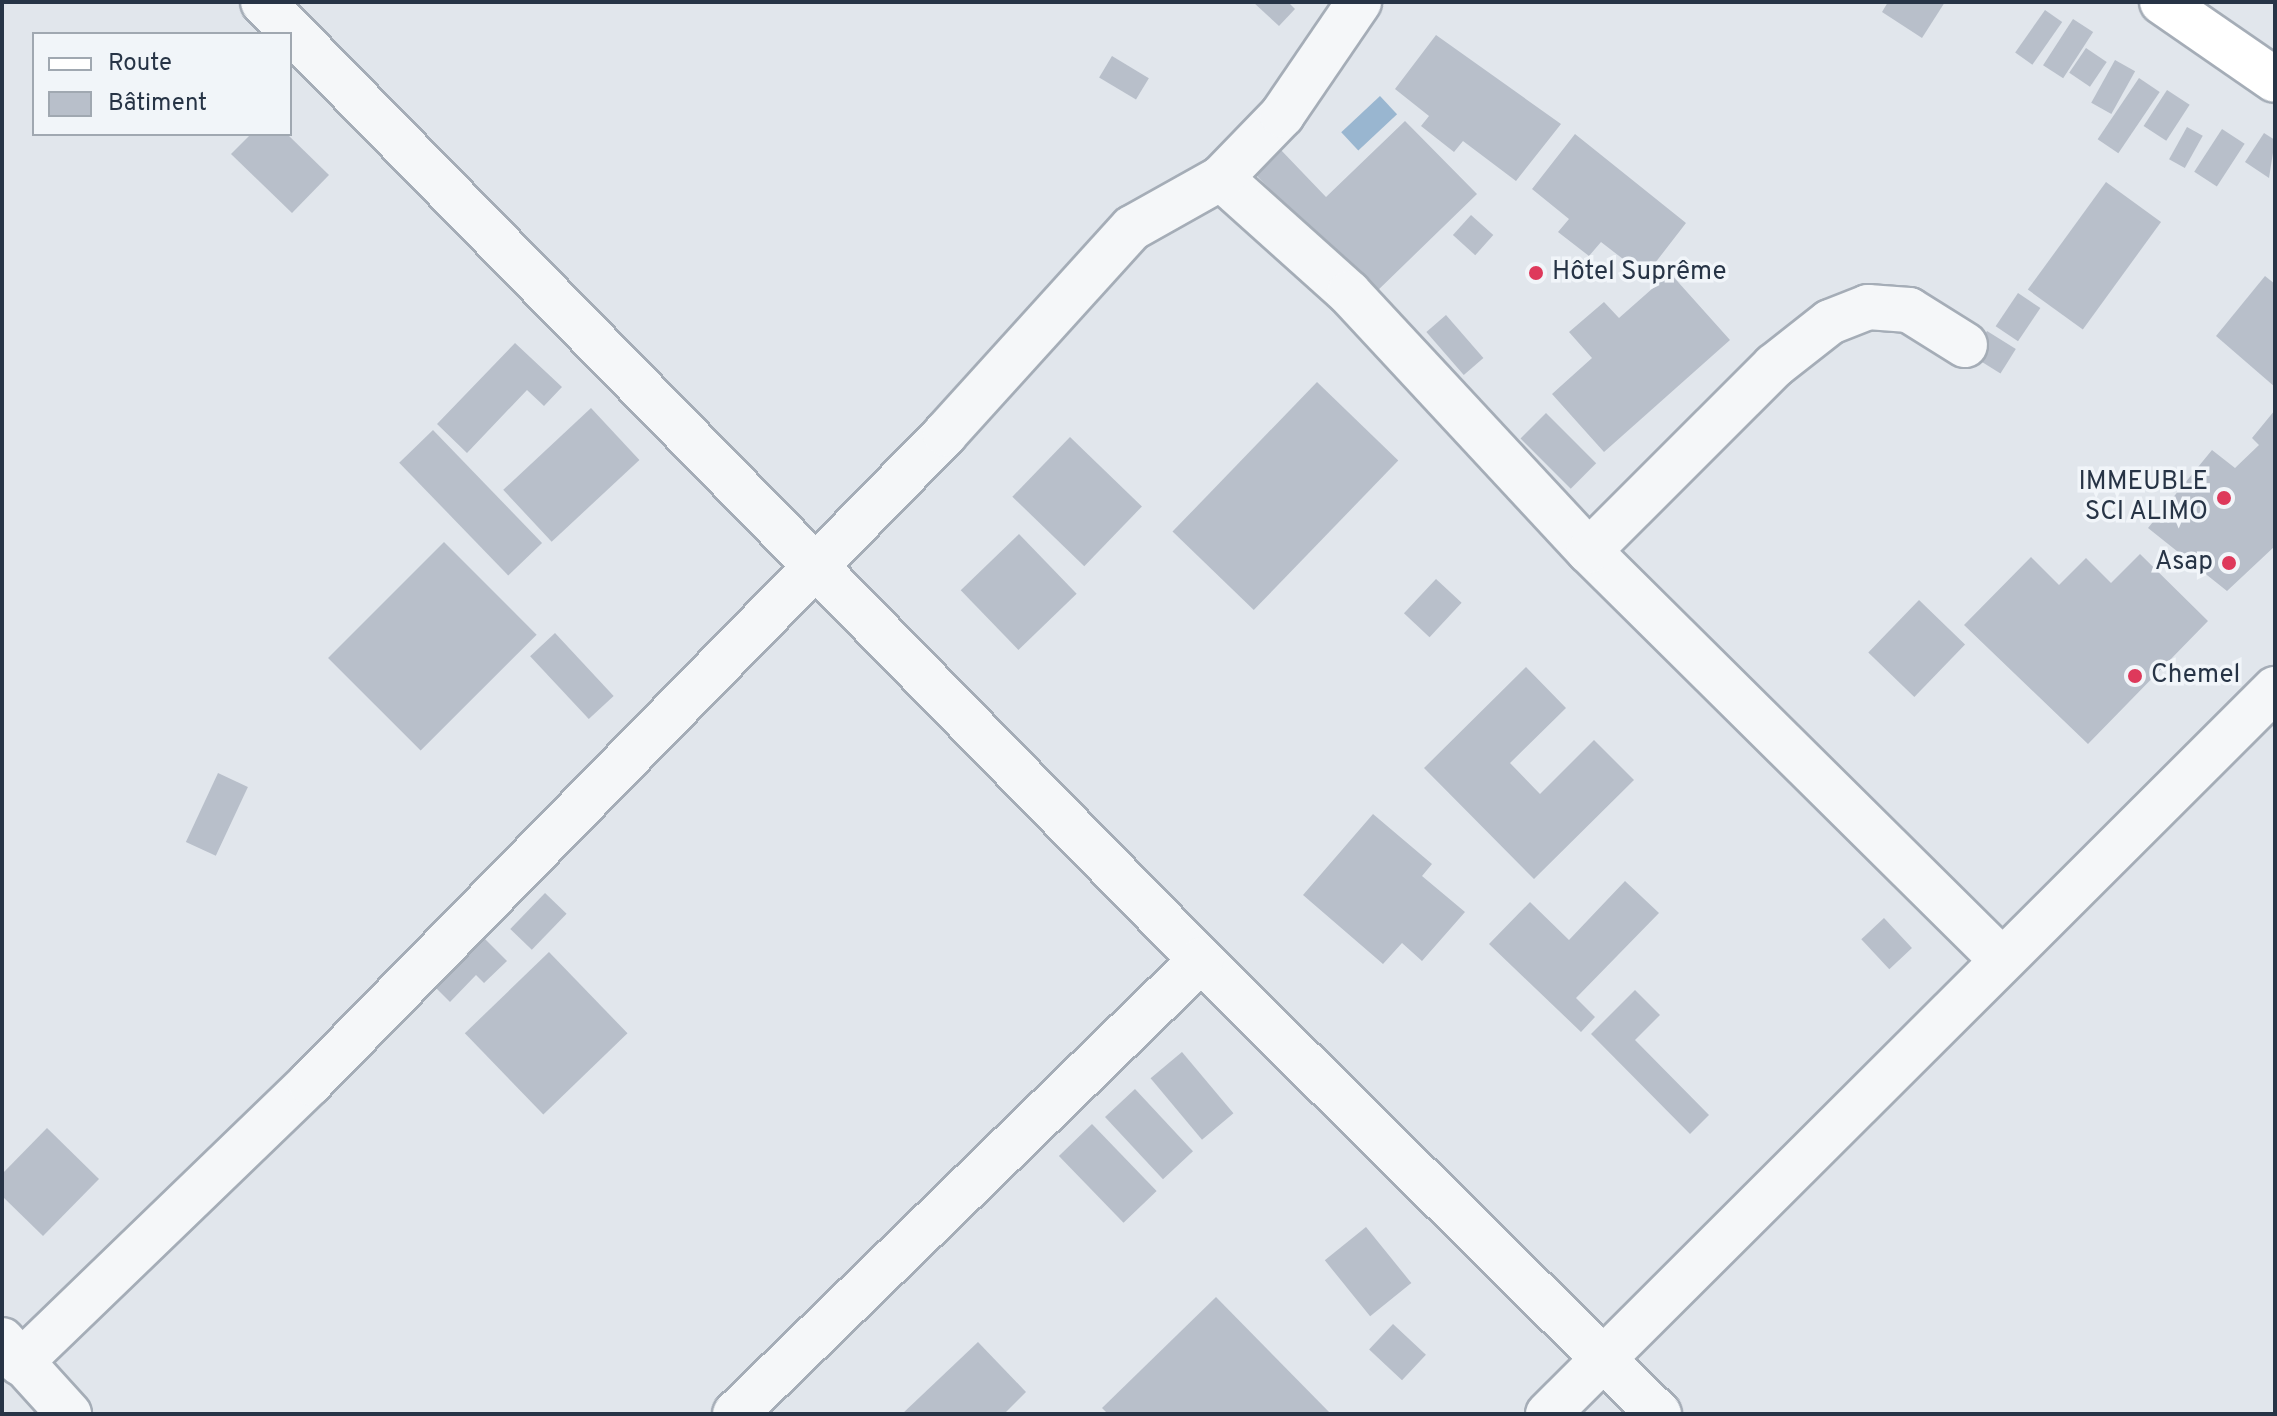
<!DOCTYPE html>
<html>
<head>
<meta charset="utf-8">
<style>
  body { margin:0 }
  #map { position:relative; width:2277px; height:1416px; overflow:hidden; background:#e1e6ec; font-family:Overpass,sans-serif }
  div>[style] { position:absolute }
  .water>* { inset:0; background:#99b6d0; transform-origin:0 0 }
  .building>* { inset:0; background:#b8bfca; transform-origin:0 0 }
  .roads { filter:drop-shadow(2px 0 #a5adb7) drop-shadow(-2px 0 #a5adb7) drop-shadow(0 2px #a5adb7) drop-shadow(0 -2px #a5adb7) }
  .minor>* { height:44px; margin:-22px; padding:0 22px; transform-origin:22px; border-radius:22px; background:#f5f7f9 }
  .major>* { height:44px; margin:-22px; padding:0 22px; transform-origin:22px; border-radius:22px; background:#fff }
  .dots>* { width:22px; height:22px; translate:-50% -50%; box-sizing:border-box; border:4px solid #f1f5f9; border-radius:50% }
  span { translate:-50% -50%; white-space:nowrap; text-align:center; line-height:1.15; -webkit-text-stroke:7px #f1f5f9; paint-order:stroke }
  .poi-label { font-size:26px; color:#273446 }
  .left { translate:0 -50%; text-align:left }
  .right { translate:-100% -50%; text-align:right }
  .frame { position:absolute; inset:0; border:4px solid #273446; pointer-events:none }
  .legend { position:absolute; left:32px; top:32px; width:260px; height:104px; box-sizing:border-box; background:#f1f5f9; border:2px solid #a0a8b1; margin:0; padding:10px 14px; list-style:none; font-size:24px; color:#273446 }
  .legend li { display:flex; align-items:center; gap:16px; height:40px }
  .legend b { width:40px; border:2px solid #a0a8b1 }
</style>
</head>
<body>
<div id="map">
  <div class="water">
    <div style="left:1380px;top:96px;width:25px;height:53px;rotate:47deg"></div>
  </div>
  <div class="building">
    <div style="clip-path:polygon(1253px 2px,1288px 2px,1295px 9px,1279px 26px)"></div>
    <div style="clip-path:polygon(1888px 2px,1945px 2px,1922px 38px,1882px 12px)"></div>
    <div style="left:2045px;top:10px;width:21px;height:52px;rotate:35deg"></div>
    <div style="left:2073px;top:19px;width:24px;height:55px;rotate:33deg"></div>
    <div style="clip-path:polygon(1436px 35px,1561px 124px,1516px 181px,1463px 141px,1454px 152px,1421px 126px,1429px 116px,1395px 89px)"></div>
    <div style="left:2086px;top:48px;width:25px;height:30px;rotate:34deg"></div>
    <div style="left:1112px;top:56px;width:43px;height:25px;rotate:31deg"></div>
    <div style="left:2115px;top:60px;width:23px;height:49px;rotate:29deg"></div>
    <div style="left:2139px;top:78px;width:25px;height:74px;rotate:34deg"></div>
    <div style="left:2167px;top:90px;width:27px;height:43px;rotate:33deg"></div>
    <div style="clip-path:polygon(1405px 121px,1477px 194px,1373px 295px,1255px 174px,1280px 149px,1326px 197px)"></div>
    <div style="left:2187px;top:127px;width:18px;height:37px;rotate:29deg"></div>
    <div style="left:2222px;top:129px;width:27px;height:51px;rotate:33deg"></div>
    <div style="clip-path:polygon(2264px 133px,2275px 140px,2269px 178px,2245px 162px)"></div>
    <div style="clip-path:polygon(251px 134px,287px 134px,329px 175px,292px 213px,231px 154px)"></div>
    <div style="clip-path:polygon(1575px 134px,1686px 223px,1645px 276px,1601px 242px,1589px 256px,1558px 232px,1569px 219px,1532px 189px)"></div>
    <div style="left:2106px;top:182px;width:68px;height:133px;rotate:36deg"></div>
    <div style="left:1471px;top:215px;width:30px;height:27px;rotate:42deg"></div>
    <div style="clip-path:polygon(1670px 273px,1730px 340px,1604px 452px,1552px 394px,1592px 358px,1569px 332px,1604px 302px,1619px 318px)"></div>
    <div style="clip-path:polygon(2265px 276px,2275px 284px,2275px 387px,2216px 336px)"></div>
    <div style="left:2018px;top:293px;width:27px;height:40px;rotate:34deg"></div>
    <div style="left:1446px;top:315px;width:57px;height:26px;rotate:49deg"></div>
    <div style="left:1987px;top:331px;width:34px;height:29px;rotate:32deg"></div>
    <div style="clip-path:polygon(515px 343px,562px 387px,544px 406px,527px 390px,467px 453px,437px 424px)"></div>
    <div style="left:1317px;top:382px;width:113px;height:208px;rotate:44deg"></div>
    <div style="left:591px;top:408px;width:71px;height:120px;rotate:47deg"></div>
    <div style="clip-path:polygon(2275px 410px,2275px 546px,2227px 591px,2148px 528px,2212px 450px,2235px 468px,2259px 445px,2252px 438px)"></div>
    <div style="left:1546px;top:413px;width:71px;height:36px;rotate:45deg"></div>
    <div style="left:433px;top:430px;width:157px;height:47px;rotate:46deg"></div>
    <div style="left:1070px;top:437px;width:100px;height:83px;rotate:44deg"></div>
    <div style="left:1019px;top:534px;width:83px;height:81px;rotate:46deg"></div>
    <div style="left:444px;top:542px;width:131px;height:164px;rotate:45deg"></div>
    <div style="clip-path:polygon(2140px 554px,2208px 621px,2088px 744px,1964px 625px,2031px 557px,2059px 585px,2086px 558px,2111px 583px)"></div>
    <div style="left:1436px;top:579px;width:35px;height:47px;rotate:43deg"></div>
    <div style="left:1919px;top:600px;width:64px;height:73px;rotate:44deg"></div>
    <div style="left:555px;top:633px;width:86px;height:34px;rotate:47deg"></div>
    <div style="clip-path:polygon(1526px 667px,1566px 708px,1510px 763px,1540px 794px,1594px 740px,1634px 780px,1534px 879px,1424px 768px)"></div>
    <div style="left:218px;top:773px;width:33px;height:76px;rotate:25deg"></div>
    <div style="clip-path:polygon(1373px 814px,1432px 864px,1422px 876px,1465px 912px,1422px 961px,1402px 943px,1383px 964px,1303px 895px)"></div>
    <div style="clip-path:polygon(1625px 881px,1659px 913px,1576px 998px,1595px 1017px,1581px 1032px,1489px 944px,1530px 902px,1569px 940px)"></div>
    <div style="left:545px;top:893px;width:30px;height:50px;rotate:44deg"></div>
    <div style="left:1884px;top:918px;width:41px;height:31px;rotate:47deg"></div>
    <div style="clip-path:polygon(480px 934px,507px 961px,484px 983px,476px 975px,450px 1002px,431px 983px)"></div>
    <div style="left:549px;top:952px;width:113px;height:117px;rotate:46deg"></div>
    <div style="clip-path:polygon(1635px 990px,1660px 1015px,1635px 1040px,1709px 1115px,1690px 1134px,1591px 1034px)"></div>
    <div style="left:1182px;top:1052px;width:80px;height:41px;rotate:50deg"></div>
    <div style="left:1135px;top:1089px;width:85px;height:41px;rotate:47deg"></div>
    <div style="left:1092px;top:1124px;width:93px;height:46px;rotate:46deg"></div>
    <div style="clip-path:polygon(47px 1128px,99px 1179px,43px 1236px,2px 1196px,2px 1174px)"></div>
    <div style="left:1366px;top:1227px;width:72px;height:53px;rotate:51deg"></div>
    <div style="clip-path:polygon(1216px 1297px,1331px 1414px,1108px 1414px,1102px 1408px)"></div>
    <div style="left:1393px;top:1324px;width:45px;height:35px;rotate:43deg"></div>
    <div style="clip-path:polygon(978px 1342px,1026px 1392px,1004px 1414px,902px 1414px)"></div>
  </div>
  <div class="roads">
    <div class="minor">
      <div style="left:263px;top:2px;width:1341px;rotate:45.6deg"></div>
      <div style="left:1201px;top:960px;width:645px;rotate:44.75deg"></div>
      <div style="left:1221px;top:178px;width:172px;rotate:41.9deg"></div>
      <div style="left:1349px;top:293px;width:352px;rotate:47.1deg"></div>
      <div style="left:1589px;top:551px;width:580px;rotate:44.72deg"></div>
      <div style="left:1589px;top:551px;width:262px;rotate:-45deg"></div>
      <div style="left:1774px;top:366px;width:71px;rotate:-38.2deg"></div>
      <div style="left:1830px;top:322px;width:41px;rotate:-21.5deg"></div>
      <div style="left:1868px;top:307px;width:41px;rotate:4.2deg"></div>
      <div style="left:1909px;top:310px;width:66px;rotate:32deg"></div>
      <div style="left:2px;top:1340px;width:100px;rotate:47.8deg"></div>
      <div style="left:20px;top:1363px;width:403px;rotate:-44deg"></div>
      <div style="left:310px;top:1083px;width:908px;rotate:-45.62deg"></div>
      <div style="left:945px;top:434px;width:278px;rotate:-47.8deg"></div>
      <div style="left:1132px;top:228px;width:102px;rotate:-29.3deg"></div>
      <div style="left:1221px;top:178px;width:88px;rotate:-45.9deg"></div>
      <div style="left:1282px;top:115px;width:137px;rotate:-55.7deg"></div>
      <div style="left:735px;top:1414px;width:651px;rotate:-44.25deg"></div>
      <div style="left:1548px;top:1414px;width:1027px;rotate:-44.92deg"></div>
    </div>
    <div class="major">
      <div style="left:2162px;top:2px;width:137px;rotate:34.6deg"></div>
    </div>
  </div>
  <div class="dots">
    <div style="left:1536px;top:273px;background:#de395b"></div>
    <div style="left:2224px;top:498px;background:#de395b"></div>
    <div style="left:2229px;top:563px;background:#de395b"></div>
    <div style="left:2135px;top:676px;background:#de395b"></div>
  </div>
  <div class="poi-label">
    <span class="left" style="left:1552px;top:273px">Hôtel Suprême</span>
    <span class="right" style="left:2208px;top:498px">IMMEUBLE<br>SCI ALIMO</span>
    <span class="right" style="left:2213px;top:563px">Asap</span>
    <span class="left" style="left:2151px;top:676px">Chemel</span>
  </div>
  <div class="frame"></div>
  <ul class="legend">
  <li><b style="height:10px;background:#fff"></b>Route</li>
  <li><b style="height:22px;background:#b8bfca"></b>Bâtiment</li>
  </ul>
</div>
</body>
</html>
